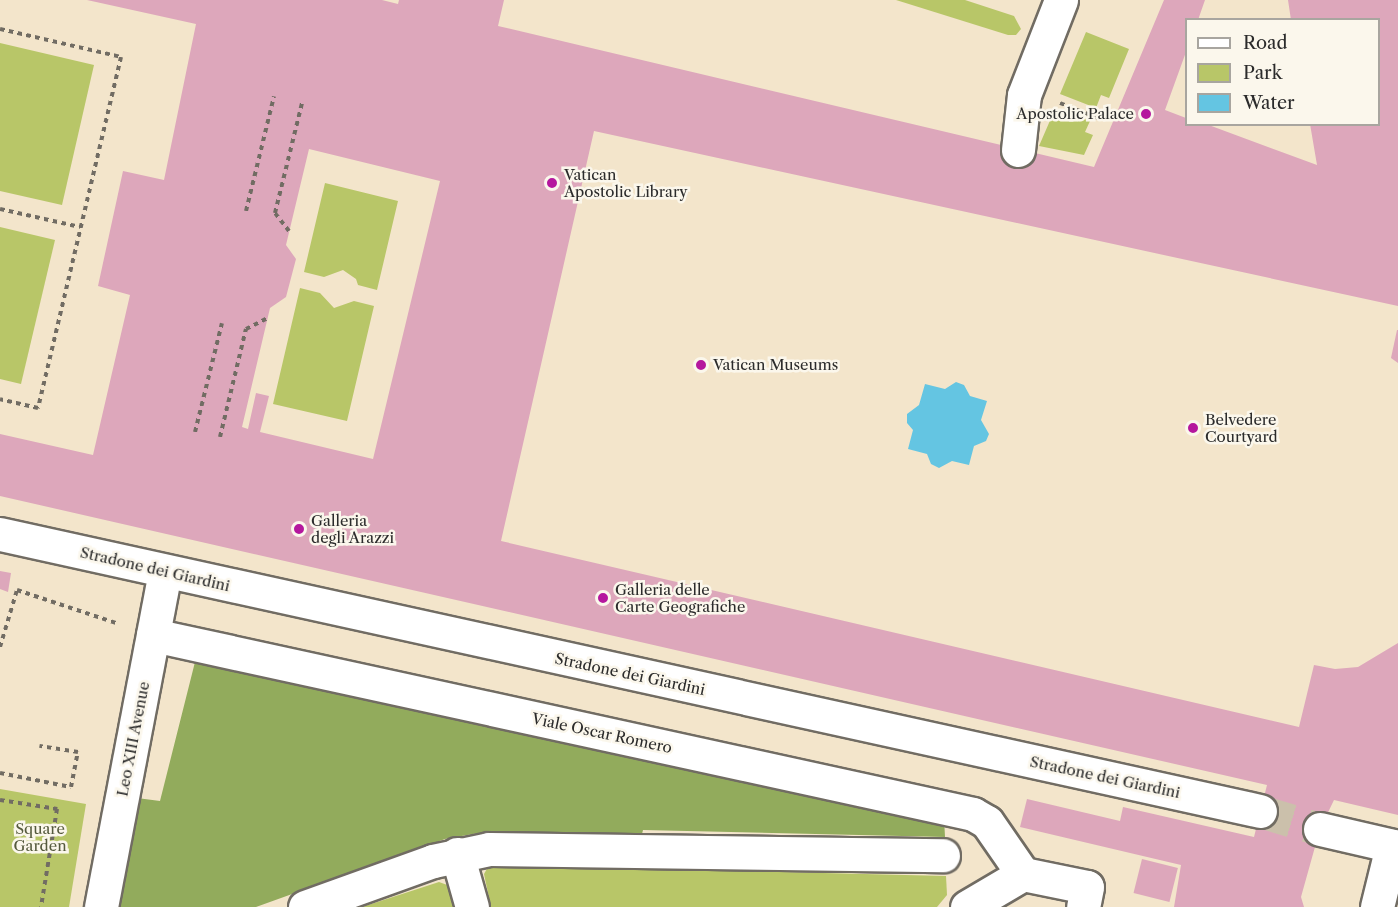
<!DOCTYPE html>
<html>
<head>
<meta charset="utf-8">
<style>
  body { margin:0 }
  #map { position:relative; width:1398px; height:907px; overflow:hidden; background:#f3e5cb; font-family:"Libre Caslon Text",serif }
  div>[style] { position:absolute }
  .green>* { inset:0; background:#b8c668 }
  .forest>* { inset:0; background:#92ab5c }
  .water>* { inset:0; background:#64c5e2 }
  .building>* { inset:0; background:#dda7bb; transform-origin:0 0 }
  .street-tunnel>* { height:33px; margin-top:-16.5px; transform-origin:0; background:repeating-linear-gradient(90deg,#cbc0ab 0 33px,transparent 0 49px) }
  .path>* { height:4px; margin-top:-2px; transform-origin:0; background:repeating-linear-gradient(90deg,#716c63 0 4.5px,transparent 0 9px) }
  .roads { filter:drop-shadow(2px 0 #716c63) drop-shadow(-2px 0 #716c63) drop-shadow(0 2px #716c63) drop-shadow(0 -2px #716c63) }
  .street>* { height:33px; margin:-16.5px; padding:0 16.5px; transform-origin:16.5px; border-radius:16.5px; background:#fff }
  .dots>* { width:16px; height:16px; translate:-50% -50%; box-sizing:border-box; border:3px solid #fbf7ec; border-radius:50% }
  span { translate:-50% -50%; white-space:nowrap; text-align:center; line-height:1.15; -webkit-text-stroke:5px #fbf7ec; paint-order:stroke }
  .poi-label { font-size:15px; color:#2b2b2b }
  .right { translate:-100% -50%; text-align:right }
  .left { translate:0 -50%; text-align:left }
  .street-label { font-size:15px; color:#2b2b2b }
  .park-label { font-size:15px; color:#555a3d }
  .legend { position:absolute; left:1185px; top:18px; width:195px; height:108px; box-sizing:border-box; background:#fbf7ec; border:2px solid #a8a59f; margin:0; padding:8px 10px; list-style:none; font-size:18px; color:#2b2b2b }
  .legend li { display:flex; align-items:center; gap:12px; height:30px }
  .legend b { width:30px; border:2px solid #a8a59f }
</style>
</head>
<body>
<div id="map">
  <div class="green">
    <div style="clip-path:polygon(896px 0,965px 0,1014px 16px,1021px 29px,1016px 35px,1008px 35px)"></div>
    <div style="clip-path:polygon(1086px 32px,1129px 49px,1109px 98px,1101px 95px,1096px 108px,1060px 94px)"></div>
    <div style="clip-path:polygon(0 43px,94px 65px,62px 205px,0 191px)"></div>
    <div style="clip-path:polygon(1055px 109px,1090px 121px,1085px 132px,1093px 135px,1084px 155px,1039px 146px)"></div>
    <div style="clip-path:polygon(325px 183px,398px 201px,377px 290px,358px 285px,356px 279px,343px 270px,324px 277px,304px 272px)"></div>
    <div style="clip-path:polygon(0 227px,55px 240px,21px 384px,0 379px)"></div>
    <div style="clip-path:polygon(300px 288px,320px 293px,334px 308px,354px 301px,374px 306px,347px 421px,273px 404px)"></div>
    <div style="clip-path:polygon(0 789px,86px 804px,69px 907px,0 907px)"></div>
    <div style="clip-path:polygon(500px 865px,946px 876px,947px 895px,937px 907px,491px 907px,484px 874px,488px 867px)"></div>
    <div style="clip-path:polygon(439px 882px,450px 886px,458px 907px,362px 907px)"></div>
  </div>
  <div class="forest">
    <div style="clip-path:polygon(196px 658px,944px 817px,945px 837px,643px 830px,642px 834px,484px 832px,445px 839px,256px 907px,115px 907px,137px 798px,160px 801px)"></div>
  </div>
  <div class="water">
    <div style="clip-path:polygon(956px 382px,964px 385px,970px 396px,987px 401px,981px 420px,989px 434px,986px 441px,974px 446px,969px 465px,952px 461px,939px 468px,931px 464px,927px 454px,908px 449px,913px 430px,907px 423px,907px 414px,919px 405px,925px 384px,945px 389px)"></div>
  </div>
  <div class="building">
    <div style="clip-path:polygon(evenodd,87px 0,382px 0,398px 4px,399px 0,504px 0,498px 26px,1094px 167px,1164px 0,1205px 0,1198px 20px,1186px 20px,1186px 52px,1165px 110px,1186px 118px,1186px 124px,1206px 124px,1317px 165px,1310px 124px,1378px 124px,1378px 20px,1291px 20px,1288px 0,1398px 0,1398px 306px,594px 131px,501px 541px,1299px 727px,1314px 665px,1335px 669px,1358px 667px,1398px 643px,1398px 815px,1334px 800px,1320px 829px,1301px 897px,1304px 907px,1174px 907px,1181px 865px,1020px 827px,1027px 799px,1120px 821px,1123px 807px,1254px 837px,1267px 785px,0 496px,0 434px,93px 455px,130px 295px,98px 286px,123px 171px,164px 180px,196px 24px,87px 0,309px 149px,440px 181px,373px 459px,260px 432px,269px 396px,256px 393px,248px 429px,242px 427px,270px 308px,286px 297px,296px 259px,286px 245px,309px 149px)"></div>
    <div style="clip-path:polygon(1397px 330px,1398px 330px,1398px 363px,1391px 358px)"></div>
    <div style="clip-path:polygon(0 571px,11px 573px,8px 592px,0 589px)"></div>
    <div style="left:1142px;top:859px;width:37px;height:35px;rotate:14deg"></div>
  </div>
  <div class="street-tunnel">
    <div style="left:1260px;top:811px;width:63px;rotate:16.7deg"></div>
  </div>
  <div class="path">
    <div style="left:0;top:29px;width:124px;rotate:13deg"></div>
    <div style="left:121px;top:57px;width:361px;rotate:103.3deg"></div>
    <div style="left:38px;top:408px;width:39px;rotate:-167deg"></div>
    <div style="left:1060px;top:103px;width:41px;rotate:21.5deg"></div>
    <div style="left:0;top:209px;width:82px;rotate:12.7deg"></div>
    <div style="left:246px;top:211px;width:118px;rotate:-76.3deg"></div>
    <div style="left:289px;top:231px;width:23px;rotate:-128deg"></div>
    <div style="left:275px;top:213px;width:113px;rotate:-76.2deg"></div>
    <div style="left:195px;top:432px;width:112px;rotate:-76.1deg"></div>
    <div style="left:220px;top:437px;width:111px;rotate:-76.5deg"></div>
    <div style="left:246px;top:329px;width:25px;rotate:-27deg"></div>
    <div style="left:0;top:647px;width:59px;rotate:-73.4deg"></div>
    <div style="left:17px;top:590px;width:104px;rotate:18.4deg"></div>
    <div style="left:0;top:773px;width:72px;rotate:11.2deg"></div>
    <div style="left:71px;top:787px;width:36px;rotate:-79deg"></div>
    <div style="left:78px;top:752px;width:39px;rotate:-171deg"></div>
    <div style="left:0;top:800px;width:58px;rotate:9deg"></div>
    <div style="left:57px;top:809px;width:99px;rotate:99.3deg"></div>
  </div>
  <div class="roads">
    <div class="street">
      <div style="left:1018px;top:150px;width:55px;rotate:-83.8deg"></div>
      <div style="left:1024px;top:95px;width:102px;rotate:-68.7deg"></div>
      <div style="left:0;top:534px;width:1290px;rotate:12.4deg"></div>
      <div style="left:153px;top:635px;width:839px;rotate:12.31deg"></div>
      <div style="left:973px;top:814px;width:16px;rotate:30deg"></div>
      <div style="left:987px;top:822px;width:63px;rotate:55.3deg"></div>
      <div style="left:1320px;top:829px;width:80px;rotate:13deg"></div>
      <div style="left:457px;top:854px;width:55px;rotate:74.2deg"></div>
      <div style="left:101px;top:907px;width:342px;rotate:-79.2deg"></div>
      <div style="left:305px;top:907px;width:136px;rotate:-19.8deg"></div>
      <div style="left:433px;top:861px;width:57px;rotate:-12.1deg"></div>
      <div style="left:489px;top:849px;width:454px;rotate:0.8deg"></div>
      <div style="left:967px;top:907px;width:65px;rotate:-30.5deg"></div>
      <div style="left:1023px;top:874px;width:65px;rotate:11.5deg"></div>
      <div style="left:1087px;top:887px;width:20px;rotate:101deg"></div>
      <div style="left:1377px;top:907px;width:63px;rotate:-76.2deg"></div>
    </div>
  </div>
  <div class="dots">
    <div style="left:1146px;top:114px;background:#b5179e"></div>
    <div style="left:552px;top:183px;background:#b5179e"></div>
    <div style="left:701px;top:365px;background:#b5179e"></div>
    <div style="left:1193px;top:428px;background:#b5179e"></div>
    <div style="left:299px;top:529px;background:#b5179e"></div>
    <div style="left:603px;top:598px;background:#b5179e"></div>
  </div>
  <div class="poi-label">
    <span class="right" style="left:1134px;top:114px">Apostolic Palace</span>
    <span class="left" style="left:564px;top:183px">Vatican<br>Apostolic Library</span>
    <span class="left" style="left:713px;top:365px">Vatican Museums</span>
    <span class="left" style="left:1205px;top:428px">Belvedere<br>Courtyard</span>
    <span class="left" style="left:311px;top:529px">Galleria<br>degli Arazzi</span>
    <span class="left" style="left:615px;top:598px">Galleria delle<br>Carte Geografiche</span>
  </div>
  <div class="street-label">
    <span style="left:155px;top:569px;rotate:13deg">Stradone dei Giardini</span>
    <span style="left:630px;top:674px;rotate:12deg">Stradone dei Giardini</span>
    <span style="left:602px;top:733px;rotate:12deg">Viale Oscar Romero</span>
    <span style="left:133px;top:739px;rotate:-79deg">Leo XIII Avenue</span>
    <span style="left:1105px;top:777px;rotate:12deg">Stradone dei Giardini</span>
  </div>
  <div class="park-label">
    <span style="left:40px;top:837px">Square<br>Garden</span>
  </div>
  <ul class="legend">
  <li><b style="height:8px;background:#fff"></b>Road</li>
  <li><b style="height:16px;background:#b8c668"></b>Park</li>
  <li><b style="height:16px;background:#64c5e2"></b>Water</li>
  </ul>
</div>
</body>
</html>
